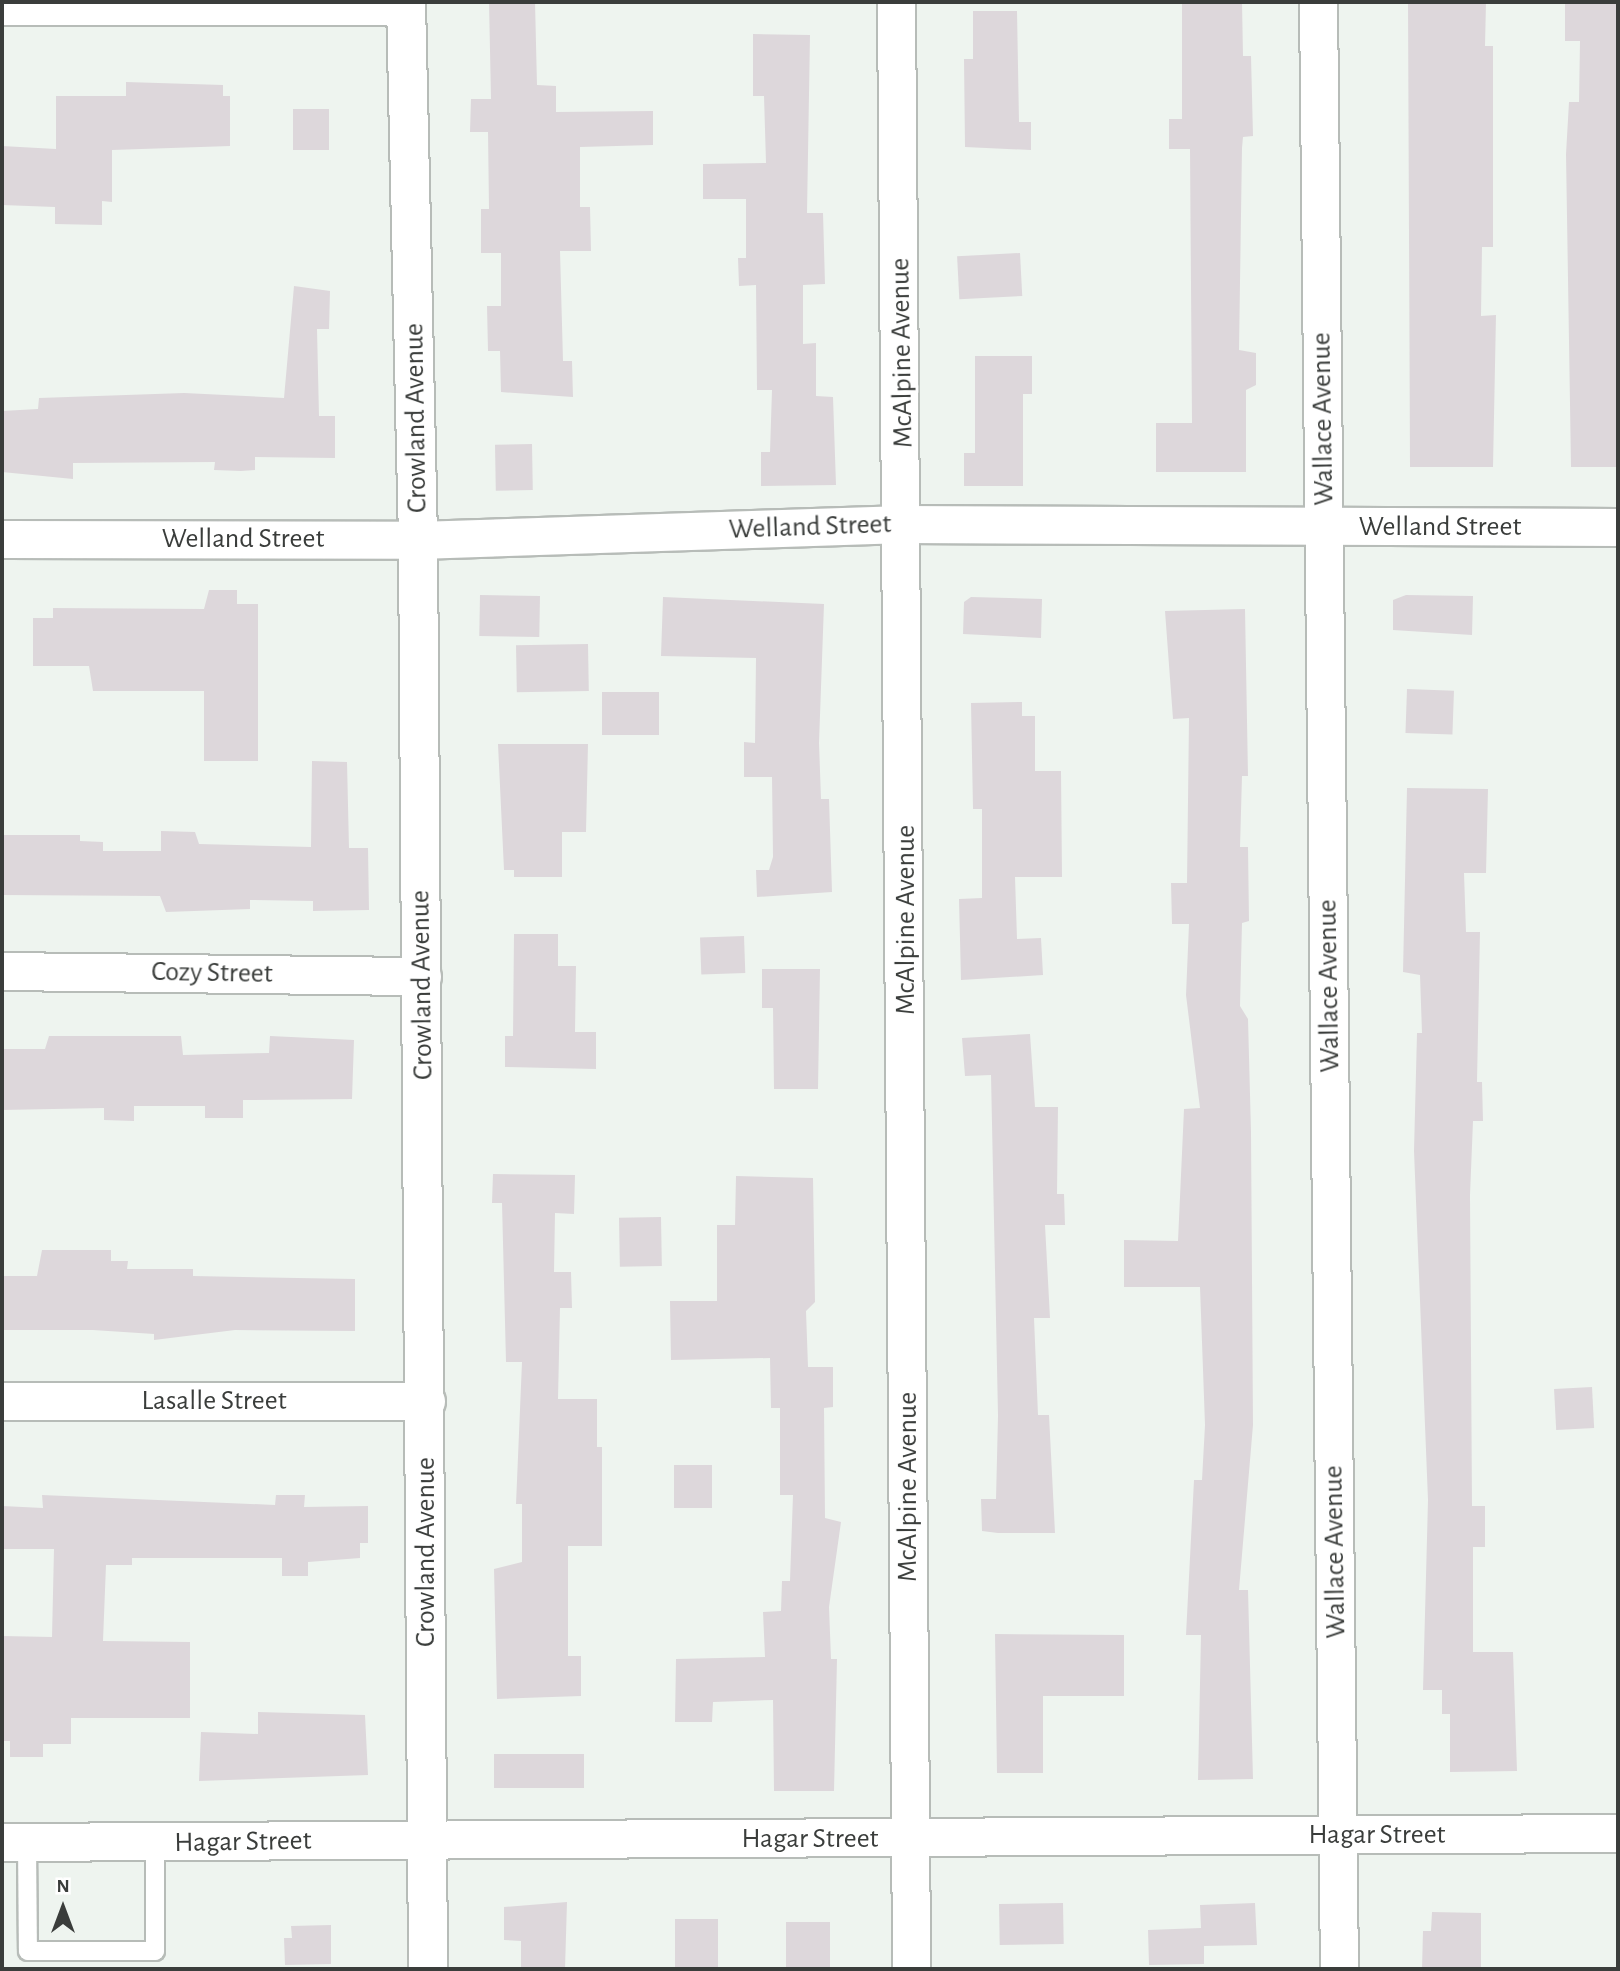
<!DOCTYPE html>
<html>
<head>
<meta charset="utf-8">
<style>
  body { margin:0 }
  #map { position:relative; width:1620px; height:1971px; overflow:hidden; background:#eef4ef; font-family:"Alegreya Sans",sans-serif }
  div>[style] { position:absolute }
  .building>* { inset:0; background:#ddd7db; transform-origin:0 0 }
  .roads { filter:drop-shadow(2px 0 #b7bcb8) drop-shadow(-2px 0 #b7bcb8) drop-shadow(0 2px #b7bcb8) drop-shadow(0 -2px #b7bcb8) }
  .service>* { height:18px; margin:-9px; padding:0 9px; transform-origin:9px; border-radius:9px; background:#fff }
  .minor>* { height:37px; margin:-18.5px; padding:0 18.5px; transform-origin:18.5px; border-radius:18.5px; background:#fff }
  .secondary>* { height:38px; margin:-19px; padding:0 19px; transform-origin:19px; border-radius:19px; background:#fff }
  span { translate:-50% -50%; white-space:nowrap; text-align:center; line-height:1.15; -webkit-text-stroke:5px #fff; paint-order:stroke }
  .street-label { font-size:28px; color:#3a3d3b }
  .frame { position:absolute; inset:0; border:4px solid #3a3d3b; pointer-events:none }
  .north { position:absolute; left:28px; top:1873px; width:70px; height:70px; -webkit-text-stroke:5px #fff; paint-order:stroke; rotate:0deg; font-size:19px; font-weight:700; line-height:28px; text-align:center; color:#3a3d3b }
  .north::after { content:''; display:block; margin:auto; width:24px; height:32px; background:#3a3d3b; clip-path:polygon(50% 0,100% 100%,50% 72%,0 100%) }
</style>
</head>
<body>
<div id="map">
  <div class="building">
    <div style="clip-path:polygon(489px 2px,535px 2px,537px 85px,556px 86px,556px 112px,653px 111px,653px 145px,580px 147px,580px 207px,590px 207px,591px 251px,560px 251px,563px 361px,572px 361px,573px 397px,501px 392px,500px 351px,488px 351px,487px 306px,501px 306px,501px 253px,481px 253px,481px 209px,489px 209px,488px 132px,470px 132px,471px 99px,491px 99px)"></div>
    <div style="clip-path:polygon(1182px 2px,1242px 2px,1243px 56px,1251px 56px,1253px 136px,1243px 137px,1242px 148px,1239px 350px,1256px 353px,1256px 385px,1246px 390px,1246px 472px,1156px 472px,1156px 423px,1192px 423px,1190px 149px,1169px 149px,1169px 119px,1182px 119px)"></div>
    <div style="clip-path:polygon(1408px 2px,1486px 2px,1485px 46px,1493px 46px,1493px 247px,1482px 247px,1481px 316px,1496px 315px,1493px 467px,1410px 467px)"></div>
    <div style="clip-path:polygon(1565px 2px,1618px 2px,1618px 467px,1571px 467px,1566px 154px,1569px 102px,1579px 102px,1580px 41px,1565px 41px)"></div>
    <div style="clip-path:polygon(973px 11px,1017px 11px,1019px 122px,1031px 122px,1031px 150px,965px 147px,964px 59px,973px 59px)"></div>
    <div style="clip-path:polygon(753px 34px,810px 35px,807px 213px,823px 213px,825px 284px,803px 285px,803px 344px,816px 343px,816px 396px,833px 397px,836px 485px,761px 486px,761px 452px,770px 452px,772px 390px,757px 390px,756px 285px,739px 286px,738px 258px,746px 258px,746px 199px,703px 199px,703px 164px,766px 163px,764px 96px,753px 96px)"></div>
    <div style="clip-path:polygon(126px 82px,223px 85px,223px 96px,230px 96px,230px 146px,112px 150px,112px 202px,102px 201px,102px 225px,55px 224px,55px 207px,2px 205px,2px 146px,56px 149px,56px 96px,126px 96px)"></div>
    <div style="left:293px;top:109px;width:36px;height:41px"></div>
    <div style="left:1020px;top:253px;width:43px;height:63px;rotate:87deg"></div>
    <div style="clip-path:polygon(294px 286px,330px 291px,329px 329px,317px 329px,319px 416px,335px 416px,335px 458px,255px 457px,255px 470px,241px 471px,214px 470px,215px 462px,73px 463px,73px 479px,2px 472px,2px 411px,38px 409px,39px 398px,184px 393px,284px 398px)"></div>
    <div style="clip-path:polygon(975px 356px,1032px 356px,1032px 394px,1023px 394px,1023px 486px,964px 486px,964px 453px,975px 453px)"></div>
    <div style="left:532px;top:444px;width:46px;height:37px;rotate:89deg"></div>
    <div style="clip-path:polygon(209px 590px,237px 590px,237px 604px,258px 604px,258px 761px,204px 761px,204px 691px,93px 691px,89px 666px,33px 666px,33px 618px,53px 618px,53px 608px,204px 609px)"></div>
    <div style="left:480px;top:595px;width:60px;height:41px;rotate:1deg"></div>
    <div style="clip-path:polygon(1406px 595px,1473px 596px,1472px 635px,1393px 630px,1393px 600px)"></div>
    <div style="clip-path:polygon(663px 597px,824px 604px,819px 743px,821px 799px,829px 799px,832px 892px,757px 897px,756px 870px,769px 870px,773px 857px,772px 777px,744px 777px,744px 742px,755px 743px,756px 658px,661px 656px)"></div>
    <div style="clip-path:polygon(971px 597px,1042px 599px,1041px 638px,963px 634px,964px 602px)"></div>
    <div style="clip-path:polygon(1245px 609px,1248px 776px,1242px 776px,1240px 847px,1248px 847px,1249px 921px,1242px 923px,1240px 1006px,1248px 1019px,1251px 1132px,1253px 1425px,1239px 1590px,1248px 1590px,1253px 1779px,1198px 1780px,1201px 1635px,1186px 1635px,1194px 1480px,1202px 1480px,1205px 1425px,1200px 1287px,1124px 1287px,1124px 1240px,1178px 1241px,1184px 1109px,1200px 1108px,1186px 995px,1189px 924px,1172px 924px,1171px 883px,1187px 883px,1189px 718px,1173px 719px,1165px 611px)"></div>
    <div style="left:588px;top:644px;width:47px;height:72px;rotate:89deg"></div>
    <div style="left:1407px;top:689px;width:47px;height:44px;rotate:2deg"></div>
    <div style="left:602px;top:692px;width:57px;height:43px"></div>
    <div style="clip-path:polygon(1022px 702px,1022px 716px,1035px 716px,1035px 771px,1061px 771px,1062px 877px,1015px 877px,1017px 939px,1041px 938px,1043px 975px,961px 980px,959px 899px,982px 898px,982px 809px,973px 809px,971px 703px)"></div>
    <div style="clip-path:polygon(498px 744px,588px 744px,586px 832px,562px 832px,562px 877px,514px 877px,514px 870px,504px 870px)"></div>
    <div style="clip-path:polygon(312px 761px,347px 762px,349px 848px,368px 848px,369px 910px,313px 911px,313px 901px,250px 900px,250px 909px,166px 912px,160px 896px,2px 895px,2px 835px,80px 835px,80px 841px,103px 842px,103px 851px,161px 851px,161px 831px,195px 832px,199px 844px,311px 847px)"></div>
    <div style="clip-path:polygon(1407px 788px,1488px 789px,1486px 873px,1464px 873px,1466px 932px,1480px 932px,1477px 1082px,1482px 1082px,1483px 1121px,1473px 1121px,1470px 1195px,1472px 1506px,1485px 1506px,1485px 1547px,1473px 1547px,1473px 1652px,1513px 1652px,1517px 1771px,1450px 1772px,1450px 1714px,1442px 1714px,1442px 1690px,1423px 1690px,1428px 1500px,1414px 1151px,1417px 1033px,1422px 1033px,1420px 975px,1403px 972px)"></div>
    <div style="clip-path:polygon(514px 934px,558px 934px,558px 966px,576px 966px,575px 1032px,596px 1032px,596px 1069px,505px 1067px,505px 1036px,513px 1036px)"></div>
    <div style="left:744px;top:936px;width:37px;height:44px;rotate:88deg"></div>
    <div style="clip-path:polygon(762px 969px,820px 969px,818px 1089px,774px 1089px,773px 1008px,762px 1008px)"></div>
    <div style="clip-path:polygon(1030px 1034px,1035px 1107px,1058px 1107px,1057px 1194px,1064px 1194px,1065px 1225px,1045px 1225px,1050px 1318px,1034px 1318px,1038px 1415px,1049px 1415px,1055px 1533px,998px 1533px,982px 1531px,981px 1499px,996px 1499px,998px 1416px,991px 1075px,965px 1076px,962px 1038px)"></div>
    <div style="clip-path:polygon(49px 1036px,181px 1036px,183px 1055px,269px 1053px,270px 1036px,354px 1040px,352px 1099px,243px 1100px,243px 1118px,205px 1118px,205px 1106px,134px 1106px,134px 1121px,104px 1120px,104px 1108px,2px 1110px,2px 1049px,45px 1049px)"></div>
    <div style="clip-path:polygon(493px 1174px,575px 1175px,574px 1214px,555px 1213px,554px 1272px,571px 1272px,572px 1308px,560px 1308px,558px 1399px,597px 1399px,597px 1447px,602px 1447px,602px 1546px,568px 1546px,568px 1656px,581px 1656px,581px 1696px,497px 1699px,494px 1569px,522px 1562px,522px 1504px,516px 1504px,522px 1362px,506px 1362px,502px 1203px,492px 1203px)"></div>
    <div style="clip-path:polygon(736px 1176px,813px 1178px,815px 1302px,806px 1311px,808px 1367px,833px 1367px,833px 1407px,824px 1408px,825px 1518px,841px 1522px,829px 1607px,831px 1659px,837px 1659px,834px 1791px,774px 1791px,773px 1700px,713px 1702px,712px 1722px,675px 1722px,676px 1659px,765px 1657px,763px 1612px,781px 1611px,782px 1581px,790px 1581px,793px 1495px,780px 1495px,780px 1408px,771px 1408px,770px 1358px,671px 1360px,670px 1301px,717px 1301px,717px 1225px,735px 1225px)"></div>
    <div style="left:661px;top:1217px;width:49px;height:42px;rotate:89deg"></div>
    <div style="clip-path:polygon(42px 1250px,111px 1250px,111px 1261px,128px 1261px,127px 1269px,193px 1269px,193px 1276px,355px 1279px,355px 1331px,235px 1330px,154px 1340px,154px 1334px,93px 1330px,2px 1330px,2px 1276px,37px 1276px)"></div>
    <div style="left:1592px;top:1387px;width:41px;height:38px;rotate:87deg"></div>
    <div style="left:674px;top:1465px;width:38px;height:43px"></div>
    <div style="clip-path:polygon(42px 1495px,275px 1505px,276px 1495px,305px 1495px,304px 1507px,368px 1506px,368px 1543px,360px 1543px,360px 1558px,308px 1562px,308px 1576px,282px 1576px,282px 1558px,132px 1558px,132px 1565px,106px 1565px,103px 1641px,190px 1642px,190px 1718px,71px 1718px,71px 1744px,43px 1744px,43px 1757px,10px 1757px,10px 1741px,2px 1741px,2px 1636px,52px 1637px,54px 1549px,2px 1549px,2px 1506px,43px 1508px)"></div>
    <div style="clip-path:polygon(995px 1634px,1124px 1635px,1124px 1696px,1043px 1696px,1043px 1773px,997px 1773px)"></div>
    <div style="clip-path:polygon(258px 1712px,365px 1715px,368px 1775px,199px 1781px,201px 1732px,258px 1734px)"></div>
    <div style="left:494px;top:1754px;width:90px;height:34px"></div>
    <div style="clip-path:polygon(567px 1902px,565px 1969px,521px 1969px,521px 1941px,504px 1940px,504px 1907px)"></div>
    <div style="left:1063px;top:1903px;width:41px;height:64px;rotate:89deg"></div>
    <div style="clip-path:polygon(1255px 1903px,1257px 1945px,1204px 1946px,1204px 1964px,1149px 1965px,1148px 1930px,1201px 1928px,1200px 1905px)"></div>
    <div style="clip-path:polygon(1432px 1912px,1481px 1913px,1481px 1969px,1422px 1969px,1423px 1931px,1431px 1931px)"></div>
    <div style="left:675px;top:1919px;width:43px;height:50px"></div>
    <div style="left:786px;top:1922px;width:44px;height:47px"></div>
    <div style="clip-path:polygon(331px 1925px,331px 1964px,285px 1965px,284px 1938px,292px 1938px,291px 1926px)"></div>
  </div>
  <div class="roads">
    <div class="service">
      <div style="left:27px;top:1843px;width:108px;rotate:89.5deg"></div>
      <div style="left:28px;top:1951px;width:127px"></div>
      <div style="left:155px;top:1951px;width:108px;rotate:-90deg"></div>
    </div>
    <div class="minor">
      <div style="left:896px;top:2px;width:1967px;rotate:89.56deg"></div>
      <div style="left:1318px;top:2px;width:1967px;rotate:89.39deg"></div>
      <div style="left:2px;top:6px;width:404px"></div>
      <div style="left:2px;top:539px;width:416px;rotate:0.1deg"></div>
      <div style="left:418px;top:540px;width:486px;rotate:-1.9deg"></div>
      <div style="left:904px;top:524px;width:714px;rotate:0.24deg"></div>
      <div style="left:2px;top:971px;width:420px;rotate:0.7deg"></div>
      <div style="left:2px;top:1401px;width:424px"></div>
      <div style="left:2px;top:1842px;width:1616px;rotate:-0.32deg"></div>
    </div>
    <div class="secondary">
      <div style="left:406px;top:2px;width:538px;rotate:88.72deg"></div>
      <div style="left:418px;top:540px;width:1429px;rotate:89.6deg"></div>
    </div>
  </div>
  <div class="street-label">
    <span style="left:902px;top:353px;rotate:-91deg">McAlpine Avenue</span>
    <span style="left:416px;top:418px;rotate:-91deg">Crowland Avenue</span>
    <span style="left:1323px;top:419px;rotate:-91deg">Wallace Avenue</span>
    <span style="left:810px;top:527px;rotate:-2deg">Welland Street</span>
    <span style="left:1440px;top:527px">Welland Street</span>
    <span style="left:243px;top:539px">Welland Street</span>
    <span style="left:906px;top:920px;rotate:-90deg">McAlpine Avenue</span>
    <span style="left:212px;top:973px;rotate:1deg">Cozy Street</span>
    <span style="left:422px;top:985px;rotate:-91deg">Crowland Avenue</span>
    <span style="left:1329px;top:986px;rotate:-91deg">Wallace Avenue</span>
    <span style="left:214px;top:1401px">Lasalle Street</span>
    <span style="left:908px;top:1487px;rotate:-90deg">McAlpine Avenue</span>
    <span style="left:426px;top:1552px;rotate:-90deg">Crowland Avenue</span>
    <span style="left:1335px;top:1552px;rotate:-91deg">Wallace Avenue</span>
    <span style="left:1377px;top:1835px">Hagar Street</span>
    <span style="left:810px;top:1839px">Hagar Street</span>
    <span style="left:243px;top:1842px;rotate:-1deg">Hagar Street</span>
  </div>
  <div class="frame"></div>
  <div class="north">N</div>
</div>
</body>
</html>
